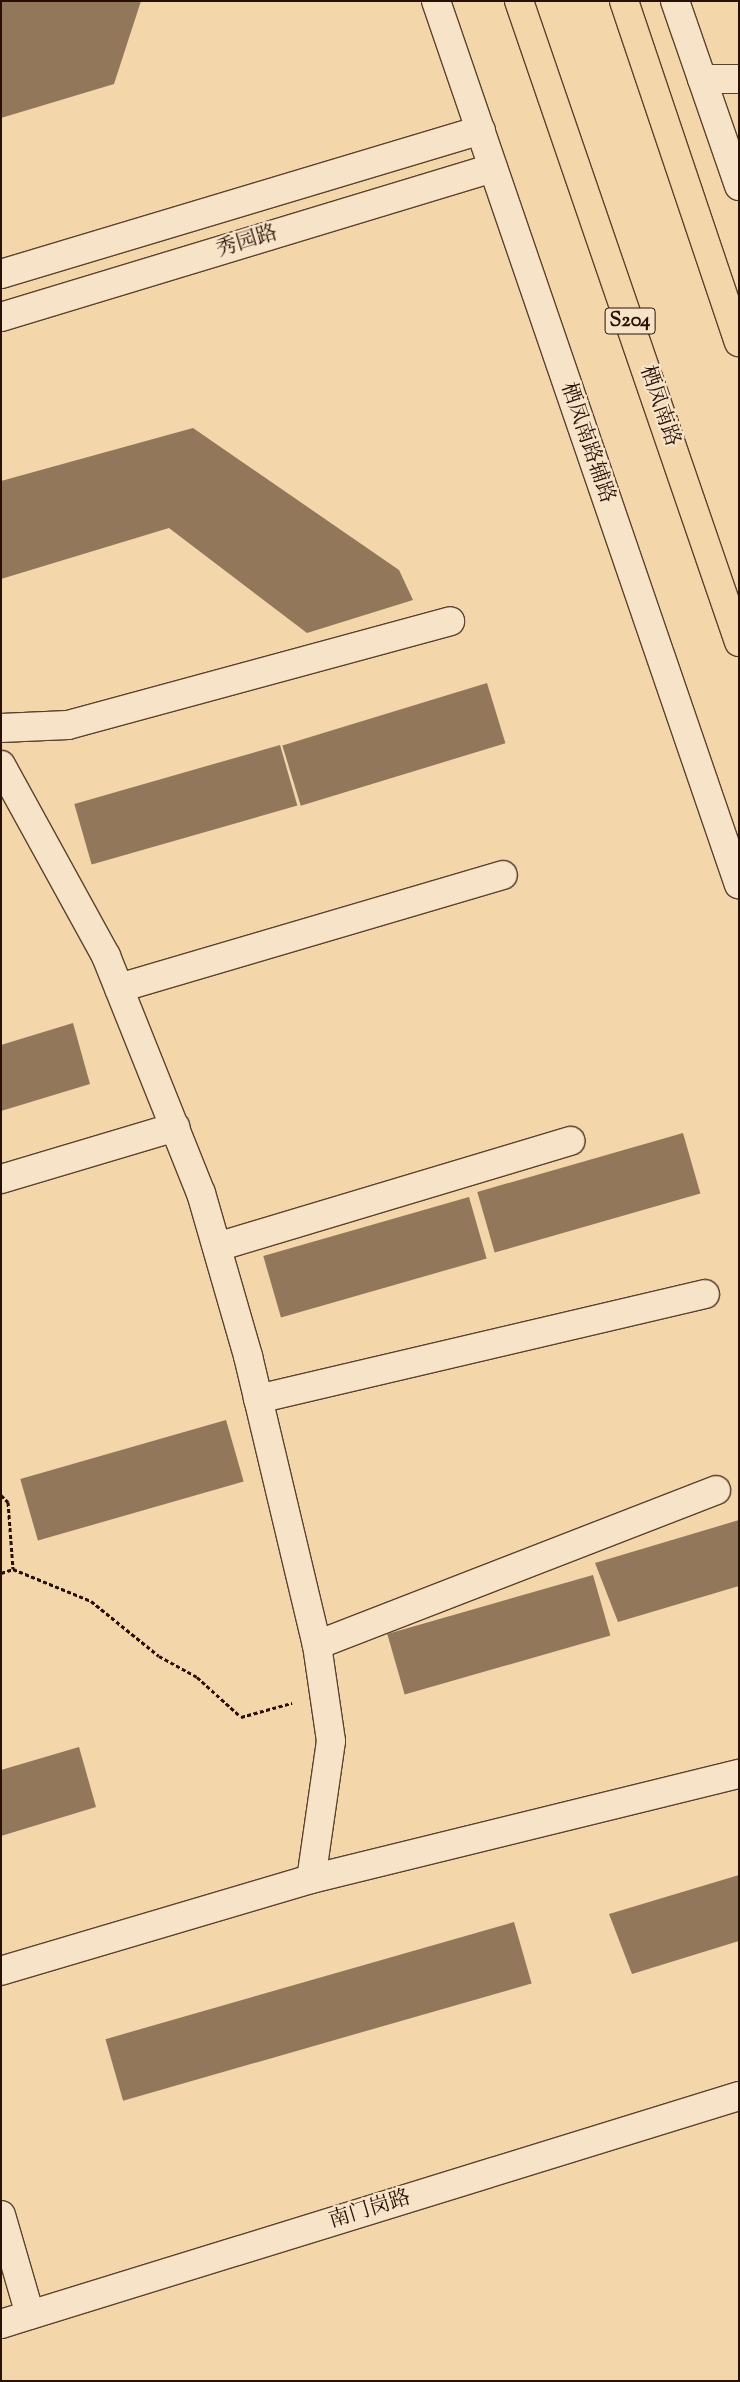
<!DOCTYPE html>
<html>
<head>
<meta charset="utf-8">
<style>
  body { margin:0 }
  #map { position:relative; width:740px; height:2382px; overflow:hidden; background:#f3d6aa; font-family:"Sorts Mill Goudy","Noto Serif SC",serif }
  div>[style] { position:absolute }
  .building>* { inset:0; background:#92775b; transform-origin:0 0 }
  .path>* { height:3px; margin-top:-1.5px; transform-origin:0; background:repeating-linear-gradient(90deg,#281006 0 4px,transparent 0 6.5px) }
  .roads { filter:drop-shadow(1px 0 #5b422f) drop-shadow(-1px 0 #5b422f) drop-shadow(0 1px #5b422f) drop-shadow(0 -1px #5b422f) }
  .minor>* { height:28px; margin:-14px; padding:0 14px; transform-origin:14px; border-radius:14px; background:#f7e4c8 }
  .tertiary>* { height:28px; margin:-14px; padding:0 14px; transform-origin:14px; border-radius:14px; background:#f7e4c8 }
  .primary>* { height:28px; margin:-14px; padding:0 14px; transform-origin:14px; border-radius:14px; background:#f3d6aa }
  span { translate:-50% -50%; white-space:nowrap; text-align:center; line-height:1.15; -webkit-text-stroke:4.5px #f7e4c8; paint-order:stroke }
  .shield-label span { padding:1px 4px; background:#f7e4c8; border:1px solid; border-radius:4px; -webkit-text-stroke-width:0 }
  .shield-label { font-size:20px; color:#281006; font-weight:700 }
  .street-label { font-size:21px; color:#281006 }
  .frame { position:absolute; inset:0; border:2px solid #281006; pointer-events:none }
</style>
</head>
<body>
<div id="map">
  <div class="building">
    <div style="clip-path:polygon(1px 1px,141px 1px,114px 84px,1px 118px)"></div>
    <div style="clip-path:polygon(193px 428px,399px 570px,413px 600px,307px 633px,169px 528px,1px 579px,1px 481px)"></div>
    <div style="left:487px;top:683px;width:63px;height:214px;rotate:73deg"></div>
    <div style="left:280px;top:745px;width:63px;height:214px;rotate:74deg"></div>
    <div style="clip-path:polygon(73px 1023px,90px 1084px,1px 1111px,1px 1045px)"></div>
    <div style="left:683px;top:1133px;width:63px;height:214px;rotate:74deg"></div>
    <div style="left:469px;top:1197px;width:64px;height:214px;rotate:74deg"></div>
    <div style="left:226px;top:1420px;width:64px;height:214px;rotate:74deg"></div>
    <div style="clip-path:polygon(739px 1520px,739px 1586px,618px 1622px,595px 1563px)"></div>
    <div style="left:593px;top:1575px;width:63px;height:214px;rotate:74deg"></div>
    <div style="clip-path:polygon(79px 1747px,96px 1807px,1px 1836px,1px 1770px)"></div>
    <div style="clip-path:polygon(739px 1875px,739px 1941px,632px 1974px,609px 1914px)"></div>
    <div style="left:514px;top:1922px;width:64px;height:425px;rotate:74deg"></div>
  </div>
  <div class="path">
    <div style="left:1px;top:1495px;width:10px;rotate:45deg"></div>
    <div style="left:8px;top:1502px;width:67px;rotate:85.7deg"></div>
    <div style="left:13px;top:1569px;width:84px;rotate:22.3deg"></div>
    <div style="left:91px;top:1601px;width:87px;rotate:39deg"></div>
    <div style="left:159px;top:1656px;width:43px;rotate:28.9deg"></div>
    <div style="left:197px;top:1677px;width:59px;rotate:42.3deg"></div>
    <div style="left:241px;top:1717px;width:53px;rotate:-15.4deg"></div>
    <div style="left:1px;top:1573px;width:13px;rotate:-18deg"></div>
  </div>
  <div class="roads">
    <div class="minor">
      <div style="left:1px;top:728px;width:67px;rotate:-2.6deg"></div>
      <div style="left:68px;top:725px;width:396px;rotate:-15.2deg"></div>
      <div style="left:1px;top:765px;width:218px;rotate:61.2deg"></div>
      <div style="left:106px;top:956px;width:255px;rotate:68.2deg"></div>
      <div style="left:201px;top:1193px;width:170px;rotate:73.9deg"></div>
      <div style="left:248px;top:1356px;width:297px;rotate:76.6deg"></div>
      <div style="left:317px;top:1645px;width:97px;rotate:81.7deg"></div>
      <div style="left:331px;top:1741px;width:139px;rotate:98.2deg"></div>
      <div style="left:311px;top:1879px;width:323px;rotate:163.5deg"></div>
      <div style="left:119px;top:988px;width:400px;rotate:-16.4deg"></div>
      <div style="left:1px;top:1179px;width:182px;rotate:-16.6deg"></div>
      <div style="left:217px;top:1247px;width:369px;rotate:-16.7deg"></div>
      <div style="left:258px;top:1399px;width:459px;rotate:-13.2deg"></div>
      <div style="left:317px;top:1645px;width:428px;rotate:-21.2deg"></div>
      <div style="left:311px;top:1879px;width:441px;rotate:-13.8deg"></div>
      <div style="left:1px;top:2215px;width:104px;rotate:73.8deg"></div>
    </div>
    <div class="tertiary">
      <div style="left:436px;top:1px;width:934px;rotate:71.08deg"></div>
      <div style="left:675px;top:1px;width:196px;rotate:70.9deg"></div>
      <div style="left:702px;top:79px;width:37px"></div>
      <div style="left:1px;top:274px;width:501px;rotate:-16.7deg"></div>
      <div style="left:1px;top:317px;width:514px;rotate:-16.85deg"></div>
      <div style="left:1px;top:2324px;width:772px;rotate:-17.17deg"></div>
    </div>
    <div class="primary">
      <div style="left:519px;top:1px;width:678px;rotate:71.06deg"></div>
      <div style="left:624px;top:1px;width:360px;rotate:71.4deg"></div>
    </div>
  </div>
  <div class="shield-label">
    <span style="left:630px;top:321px">S204</span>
  </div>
  <div class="street-label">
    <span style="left:247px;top:242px;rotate:-17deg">秀园路</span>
    <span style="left:659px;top:406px;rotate:71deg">栖凤南路</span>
    <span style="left:587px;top:443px;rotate:71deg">栖凤南路辅路</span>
    <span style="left:370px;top:2210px;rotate:-17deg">南门岗路</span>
  </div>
  <div class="frame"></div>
</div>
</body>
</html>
